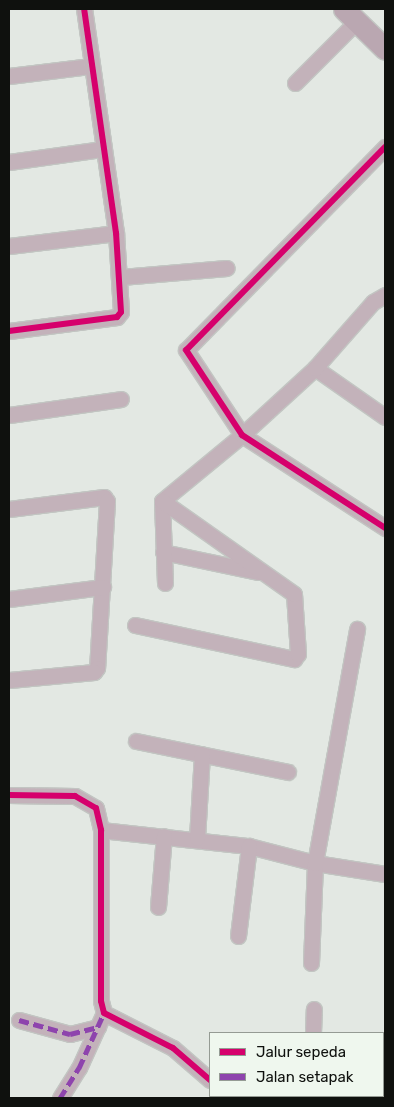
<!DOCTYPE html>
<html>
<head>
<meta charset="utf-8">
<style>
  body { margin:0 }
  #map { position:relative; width:394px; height:1107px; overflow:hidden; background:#e3e8e3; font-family:Rubik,sans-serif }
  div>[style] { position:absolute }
  .roads { filter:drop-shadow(1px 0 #c2c5c2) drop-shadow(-1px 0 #c2c5c2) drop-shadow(0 1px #c2c5c2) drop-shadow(0 -1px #c2c5c2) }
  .street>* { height:15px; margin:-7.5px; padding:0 7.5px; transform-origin:7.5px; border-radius:7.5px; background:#c3b2ba }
  .secondary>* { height:21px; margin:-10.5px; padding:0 10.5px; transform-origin:10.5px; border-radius:10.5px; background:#baa7b1 }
  .quiet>* { height:5px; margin-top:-2.5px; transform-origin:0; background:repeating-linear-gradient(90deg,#8e44ad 0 10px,transparent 0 15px) }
  .cycleway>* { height:6px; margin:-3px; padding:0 3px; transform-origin:3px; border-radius:3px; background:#d6006c }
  span { translate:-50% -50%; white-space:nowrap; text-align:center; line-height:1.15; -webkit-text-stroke:4.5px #eff7ee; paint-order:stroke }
  .frame { position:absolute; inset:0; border:10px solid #0f110e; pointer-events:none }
  .legend { position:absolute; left:209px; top:1032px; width:175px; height:65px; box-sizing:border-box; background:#eff7ee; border:1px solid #959b94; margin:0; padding:6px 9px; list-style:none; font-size:15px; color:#0f110e }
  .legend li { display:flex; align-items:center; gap:10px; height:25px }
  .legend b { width:25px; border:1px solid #959b94 }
</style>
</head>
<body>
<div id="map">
  <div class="roads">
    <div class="street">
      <div style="left:9px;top:76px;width:83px;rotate:-7deg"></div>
      <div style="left:295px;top:83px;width:88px;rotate:-45deg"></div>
      <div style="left:385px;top:147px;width:284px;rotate:134.4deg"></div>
      <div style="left:186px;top:350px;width:102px;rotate:56.6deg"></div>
      <div style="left:242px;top:435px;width:171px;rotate:33deg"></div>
      <div style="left:9px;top:162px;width:95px;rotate:-7.9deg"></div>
      <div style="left:9px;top:246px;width:108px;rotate:-6.9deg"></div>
      <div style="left:121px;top:277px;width:106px;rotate:-4.9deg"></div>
      <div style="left:9px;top:331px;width:109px;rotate:-7.4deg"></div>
      <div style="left:117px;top:317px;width:6px;rotate:-51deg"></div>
      <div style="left:121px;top:312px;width:79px;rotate:-93.6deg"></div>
      <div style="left:116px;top:233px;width:226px;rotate:-98.1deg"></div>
      <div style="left:315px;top:368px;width:85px;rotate:35deg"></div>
      <div style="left:9px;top:415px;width:113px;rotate:-8.1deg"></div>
      <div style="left:9px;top:509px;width:96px;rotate:-7.2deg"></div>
      <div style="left:104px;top:497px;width:5px;rotate:53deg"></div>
      <div style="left:107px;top:501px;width:167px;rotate:93.4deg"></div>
      <div style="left:97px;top:668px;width:5px;rotate:127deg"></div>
      <div style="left:94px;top:672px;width:85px;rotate:174.6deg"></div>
      <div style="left:163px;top:552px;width:98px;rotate:11.8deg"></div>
      <div style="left:165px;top:583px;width:82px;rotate:-92.1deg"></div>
      <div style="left:162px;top:501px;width:104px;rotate:-39.5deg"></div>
      <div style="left:242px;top:435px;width:99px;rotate:-42.5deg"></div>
      <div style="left:315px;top:368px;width:88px;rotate:-48.7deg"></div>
      <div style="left:373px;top:302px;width:14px;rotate:-30deg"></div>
      <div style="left:9px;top:599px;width:95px;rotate:-7.3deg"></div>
      <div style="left:135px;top:625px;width:163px;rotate:12.1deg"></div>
      <div style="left:294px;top:659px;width:6px;rotate:-51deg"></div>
      <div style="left:298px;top:654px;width:60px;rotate:-93.8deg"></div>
      <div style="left:294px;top:594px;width:161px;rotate:-144.8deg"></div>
      <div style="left:136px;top:741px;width:155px;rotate:11.5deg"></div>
      <div style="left:9px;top:795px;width:66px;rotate:0.9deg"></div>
      <div style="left:75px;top:796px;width:24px;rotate:30deg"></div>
      <div style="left:96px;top:808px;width:23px;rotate:77deg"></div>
      <div style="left:101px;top:830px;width:171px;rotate:90deg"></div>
      <div style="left:101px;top:1001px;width:12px;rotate:76deg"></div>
      <div style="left:104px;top:1013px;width:77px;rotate:26.9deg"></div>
      <div style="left:173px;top:1048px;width:49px;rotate:40.9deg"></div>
      <div style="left:101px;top:830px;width:149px;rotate:6.2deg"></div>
      <div style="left:249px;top:846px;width:68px;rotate:14.4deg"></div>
      <div style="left:315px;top:863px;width:71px;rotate:8.9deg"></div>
      <div style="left:197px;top:838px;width:84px;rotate:-86.6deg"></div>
      <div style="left:158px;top:907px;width:71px;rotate:-85.2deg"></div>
      <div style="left:238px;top:936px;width:91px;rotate:-83deg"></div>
      <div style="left:311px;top:963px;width:100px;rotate:-87.7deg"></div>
      <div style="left:315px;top:863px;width:238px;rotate:-79.8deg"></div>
      <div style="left:19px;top:1020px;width:53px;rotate:15.4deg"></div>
      <div style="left:70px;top:1034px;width:29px;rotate:-14deg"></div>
      <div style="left:313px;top:1033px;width:24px;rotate:-88deg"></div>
      <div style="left:237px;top:1096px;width:7px;rotate:16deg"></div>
      <div style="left:60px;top:1098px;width:36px;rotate:-58deg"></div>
      <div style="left:79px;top:1068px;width:60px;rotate:-65.6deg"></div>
      <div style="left:312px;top:1098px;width:2px;rotate:-90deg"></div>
    </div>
    <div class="secondary">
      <div style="left:344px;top:9px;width:57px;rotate:44.3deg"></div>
    </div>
  </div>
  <div class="quiet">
    <div style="left:19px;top:1020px;width:53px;rotate:15.4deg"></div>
    <div style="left:70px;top:1034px;width:29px;rotate:-14deg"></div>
    <div style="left:60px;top:1098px;width:36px;rotate:-58deg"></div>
    <div style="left:79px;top:1068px;width:60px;rotate:-65.6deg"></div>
  </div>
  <div class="cycleway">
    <div style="left:385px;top:147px;width:284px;rotate:134.4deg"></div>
    <div style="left:186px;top:350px;width:102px;rotate:56.6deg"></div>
    <div style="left:242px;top:435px;width:171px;rotate:33deg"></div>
    <div style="left:9px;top:331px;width:109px;rotate:-7.4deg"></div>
    <div style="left:117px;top:317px;width:6px;rotate:-51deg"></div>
    <div style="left:121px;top:312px;width:79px;rotate:-93.6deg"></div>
    <div style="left:116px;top:233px;width:226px;rotate:-98.1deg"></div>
    <div style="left:9px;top:795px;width:66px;rotate:0.9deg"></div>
    <div style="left:75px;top:796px;width:24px;rotate:30deg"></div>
    <div style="left:96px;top:808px;width:23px;rotate:77deg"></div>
    <div style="left:101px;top:830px;width:171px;rotate:90deg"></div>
    <div style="left:101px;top:1001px;width:12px;rotate:76deg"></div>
    <div style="left:104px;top:1013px;width:77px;rotate:26.9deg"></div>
    <div style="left:173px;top:1048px;width:49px;rotate:40.9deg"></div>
  </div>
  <div class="frame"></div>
  <ul class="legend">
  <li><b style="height:6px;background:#d6006c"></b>Jalur sepeda</li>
  <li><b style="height:6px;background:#8e44ad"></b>Jalan setapak</li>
  </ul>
</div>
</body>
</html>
